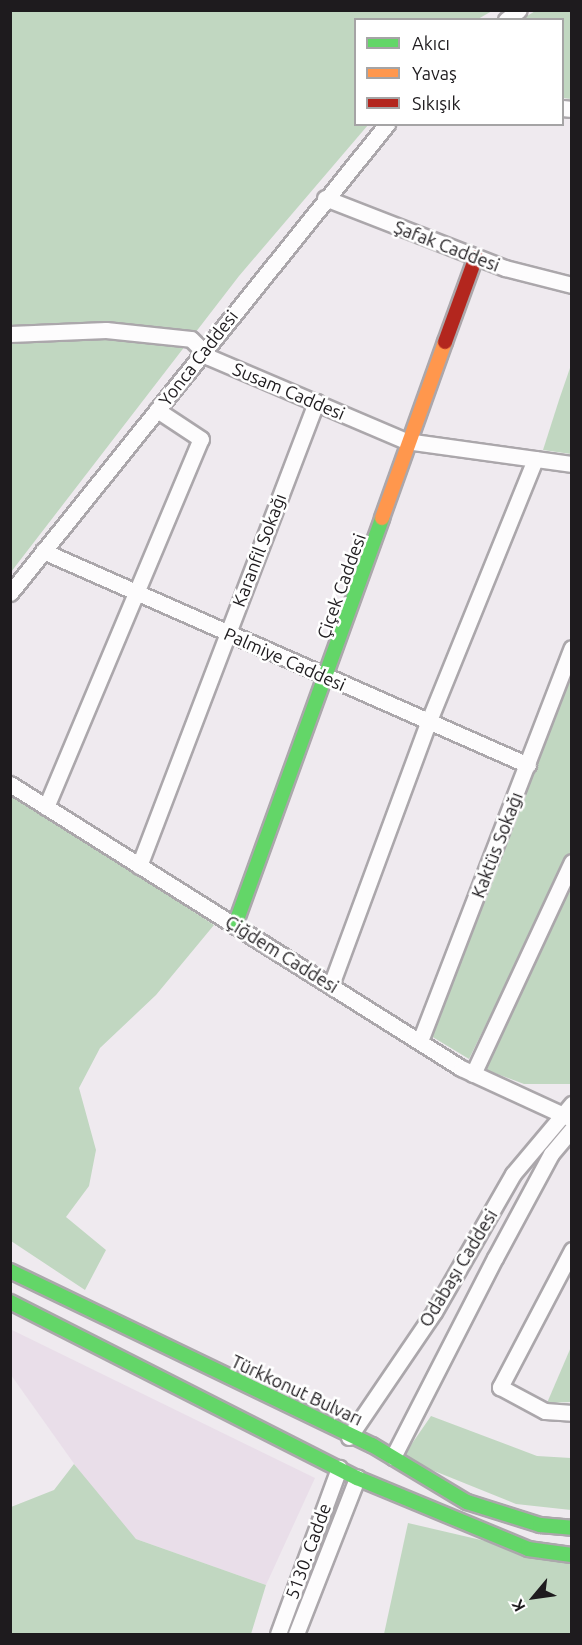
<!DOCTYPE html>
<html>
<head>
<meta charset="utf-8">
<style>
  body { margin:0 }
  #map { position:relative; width:582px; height:1645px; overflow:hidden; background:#efeaef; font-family:Ubuntu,sans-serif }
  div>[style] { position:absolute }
  .built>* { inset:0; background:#e9dee9 }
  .green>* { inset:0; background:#c1d7c1 }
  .roads { filter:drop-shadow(2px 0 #aba7ab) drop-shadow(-2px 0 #aba7ab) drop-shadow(0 2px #aba7ab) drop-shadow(0 -2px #aba7ab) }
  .street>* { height:15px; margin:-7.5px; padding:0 7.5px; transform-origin:7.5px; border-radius:7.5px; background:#fdfcfd }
  .fast>* { height:14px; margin:-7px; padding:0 7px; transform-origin:7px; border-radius:7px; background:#63d668 }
  .slow>* { height:14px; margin:-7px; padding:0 7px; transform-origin:7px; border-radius:7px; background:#ff974d }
  .jam>* { height:14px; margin:-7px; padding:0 7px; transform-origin:7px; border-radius:7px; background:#b3261e }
  span { translate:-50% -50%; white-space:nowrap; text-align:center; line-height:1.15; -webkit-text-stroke:5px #fff; paint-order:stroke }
  .street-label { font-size:18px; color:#1e1b1e }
  .frame { position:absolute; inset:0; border:12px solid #1e1b1e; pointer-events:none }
  .legend { position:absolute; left:354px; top:18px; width:210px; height:108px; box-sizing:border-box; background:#fff; border:2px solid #a5a4a5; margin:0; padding:8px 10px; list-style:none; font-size:18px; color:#1e1b1e }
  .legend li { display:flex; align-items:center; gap:12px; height:30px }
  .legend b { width:30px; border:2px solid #a5a4a5 }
  .north { position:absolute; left:504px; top:1567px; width:60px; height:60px; -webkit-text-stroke:4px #fff; paint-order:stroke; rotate:241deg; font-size:16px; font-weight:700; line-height:24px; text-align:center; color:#1e1b1e }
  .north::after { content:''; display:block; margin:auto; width:21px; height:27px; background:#1e1b1e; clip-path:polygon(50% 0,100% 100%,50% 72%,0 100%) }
</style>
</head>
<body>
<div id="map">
  <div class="built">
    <div style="clip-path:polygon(10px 1329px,315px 1478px,266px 1585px,136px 1539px,97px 1496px,11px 1375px)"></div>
  </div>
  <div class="green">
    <div style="clip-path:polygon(537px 10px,571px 11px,571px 99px,563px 98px,562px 20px,522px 19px)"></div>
    <div style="clip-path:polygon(11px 11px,492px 11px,478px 19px,356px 20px,356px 124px,368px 125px,239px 276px,11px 572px)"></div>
    <div style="clip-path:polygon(571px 365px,571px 454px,543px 450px,559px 400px)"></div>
    <div style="clip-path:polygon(571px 666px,571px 851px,469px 1059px,431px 1036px)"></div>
    <div style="clip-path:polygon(10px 792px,214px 925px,156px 995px,100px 1048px,79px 1088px,96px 1150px,89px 1186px,66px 1217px,106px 1250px,85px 1290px,11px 1241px)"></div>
    <div style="clip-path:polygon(571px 874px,571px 1084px,524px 1084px,481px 1068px)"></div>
    <div style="clip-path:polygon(571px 1347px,571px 1402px,547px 1403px)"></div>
    <div style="clip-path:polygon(431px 1416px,537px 1456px,571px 1458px,571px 1510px,516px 1504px,402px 1458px)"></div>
    <div style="clip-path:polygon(74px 1464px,136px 1539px,266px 1585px,251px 1634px,11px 1634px,11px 1507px,54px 1490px)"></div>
    <div style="clip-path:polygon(408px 1523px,571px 1561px,571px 1634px,384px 1634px)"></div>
  </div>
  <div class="roads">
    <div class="street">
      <div style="left:506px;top:20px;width:16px;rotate:-38deg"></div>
      <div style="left:562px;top:108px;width:10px;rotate:6deg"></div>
      <div style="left:325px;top:198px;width:193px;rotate:21.3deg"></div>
      <div style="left:505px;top:268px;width:69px;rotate:14.2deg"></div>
      <div style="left:10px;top:334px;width:96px;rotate:-2.4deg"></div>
      <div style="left:106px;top:330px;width:85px;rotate:6deg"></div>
      <div style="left:191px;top:339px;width:25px;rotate:45deg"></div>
      <div style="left:209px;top:357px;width:214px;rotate:23.1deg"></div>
      <div style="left:406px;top:441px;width:168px;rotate:7.9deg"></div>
      <div style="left:43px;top:551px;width:530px;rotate:23.81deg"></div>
      <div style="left:10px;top:593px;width:602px;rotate:-51.21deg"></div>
      <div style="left:10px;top:784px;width:533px;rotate:32.2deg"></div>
      <div style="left:461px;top:1068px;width:122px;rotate:24.7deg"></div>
      <div style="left:46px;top:807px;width:399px;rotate:-67.2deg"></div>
      <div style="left:201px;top:439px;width:53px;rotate:-146.6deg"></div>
      <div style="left:139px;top:866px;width:497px;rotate:-69.1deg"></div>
      <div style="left:331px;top:985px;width:279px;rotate:-69.7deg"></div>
      <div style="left:428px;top:723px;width:285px;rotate:-67.9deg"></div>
      <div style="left:420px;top:1041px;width:421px;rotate:-68.9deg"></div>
      <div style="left:473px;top:1074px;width:234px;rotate:-65deg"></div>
      <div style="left:572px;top:1250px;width:155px;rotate:117.7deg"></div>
      <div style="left:500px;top:1387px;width:51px;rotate:28.1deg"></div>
      <div style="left:545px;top:1411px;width:27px;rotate:4deg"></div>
      <div style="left:349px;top:1437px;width:151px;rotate:-55.8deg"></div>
      <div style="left:434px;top:1312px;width:159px;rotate:-60.2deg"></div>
      <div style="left:513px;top:1174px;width:92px;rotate:-49.9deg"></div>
      <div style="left:393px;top:1457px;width:224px;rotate:-62.9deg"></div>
      <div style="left:495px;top:1258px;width:118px;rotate:-61.7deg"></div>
      <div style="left:551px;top:1154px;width:33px;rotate:-50deg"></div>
      <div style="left:278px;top:1634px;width:177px;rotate:-69.8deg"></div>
      <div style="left:296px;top:1634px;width:168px;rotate:-68.6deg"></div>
    </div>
    <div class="fast">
      <div style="left:235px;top:925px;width:433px;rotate:-70.1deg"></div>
      <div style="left:10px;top:1271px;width:402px;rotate:25.7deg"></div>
      <div style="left:372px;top:1445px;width:111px;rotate:31deg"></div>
      <div style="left:467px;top:1502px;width:77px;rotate:17.5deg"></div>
      <div style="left:540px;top:1525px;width:32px;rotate:5deg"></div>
      <div style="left:10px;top:1302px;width:389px;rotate:26.9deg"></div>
      <div style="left:357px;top:1478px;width:185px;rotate:22.5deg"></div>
      <div style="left:528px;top:1549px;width:44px;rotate:7.8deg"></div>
    </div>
    <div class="slow">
      <div style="left:382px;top:518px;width:187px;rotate:-70.3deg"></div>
    </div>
    <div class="jam">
      <div style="left:445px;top:342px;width:90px;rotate:-70deg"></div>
    </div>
  </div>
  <div class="street-label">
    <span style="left:447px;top:246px;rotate:21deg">Şafak Caddesi</span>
    <span style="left:198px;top:358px;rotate:-52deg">Yonca Caddesi</span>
    <span style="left:289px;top:391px;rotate:23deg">Susam Caddesi</span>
    <span style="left:259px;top:550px;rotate:-69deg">Karanfil Sokağı</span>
    <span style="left:341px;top:586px;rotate:-70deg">Çiçek Caddesi</span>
    <span style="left:285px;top:659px;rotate:24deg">Palmiye Caddesi</span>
    <span style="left:497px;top:845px;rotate:-69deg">Kaktüs Sokağı</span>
    <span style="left:282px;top:954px;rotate:32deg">Çiğdem Caddesi</span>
    <span style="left:458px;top:1268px;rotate:-59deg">Odabaşı Caddesi</span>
    <span style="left:297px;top:1390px;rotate:25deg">Türkkonut Bulvarı</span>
    <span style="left:308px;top:1551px;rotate:-70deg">5130. Cadde</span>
  </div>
  <div class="frame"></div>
  <ul class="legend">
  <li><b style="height:8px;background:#63d668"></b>Akıcı</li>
  <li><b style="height:8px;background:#ff974d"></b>Yavaş</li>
  <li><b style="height:8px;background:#b3261e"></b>Sıkışık</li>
  </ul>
  <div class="north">K</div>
</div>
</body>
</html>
